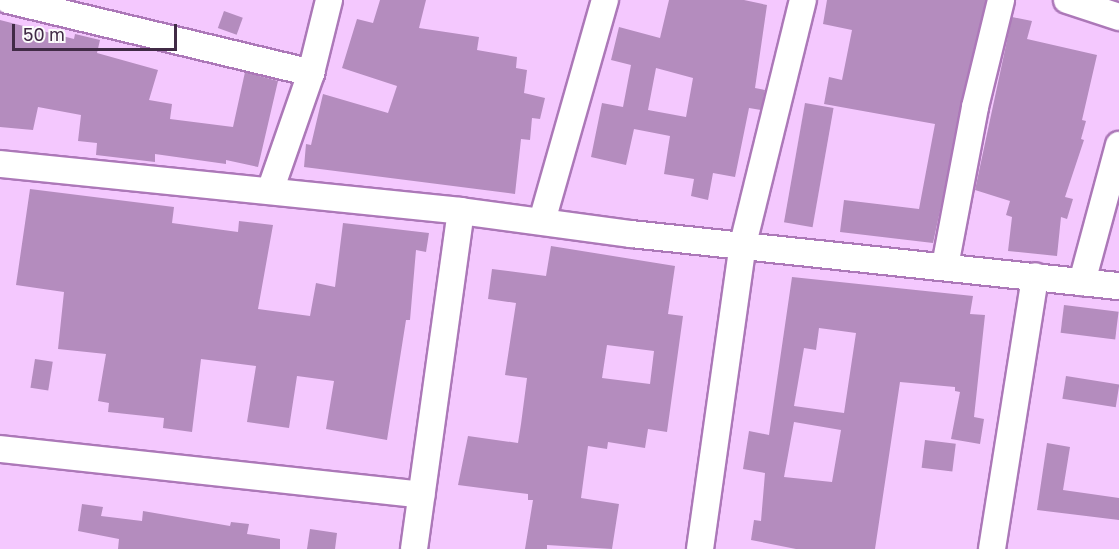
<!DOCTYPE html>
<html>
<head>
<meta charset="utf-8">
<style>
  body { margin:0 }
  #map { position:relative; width:1119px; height:549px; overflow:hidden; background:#f4c8fe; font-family:"Golos Text",sans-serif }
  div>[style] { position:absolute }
  .building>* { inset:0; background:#b48cbe; transform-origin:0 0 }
  .roads { filter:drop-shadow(2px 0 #ac78b8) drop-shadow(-2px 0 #ac78b8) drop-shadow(0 2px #ac78b8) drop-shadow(0 -2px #ac78b8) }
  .minor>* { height:26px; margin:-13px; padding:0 13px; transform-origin:13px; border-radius:13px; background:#fff }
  span { translate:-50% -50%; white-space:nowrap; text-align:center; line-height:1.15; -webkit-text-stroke:4.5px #fbfbfb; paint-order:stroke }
  .scale { position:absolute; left:12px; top:24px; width:165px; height:27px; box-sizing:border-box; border:3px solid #412b46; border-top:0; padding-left:8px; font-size:18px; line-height:21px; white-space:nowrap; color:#412b46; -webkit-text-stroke:4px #fbfbfb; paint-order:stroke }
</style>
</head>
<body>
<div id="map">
  <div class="building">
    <div style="clip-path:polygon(380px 0,426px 0,419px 28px,479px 37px,477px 50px,517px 57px,516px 68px,527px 70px,524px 93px,545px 98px,540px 119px,532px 118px,530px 140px,521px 139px,515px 194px,304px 167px,306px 144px,311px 145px,323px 94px,388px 113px,397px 86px,342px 68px,357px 19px,373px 23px)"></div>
    <div style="clip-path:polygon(evenodd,669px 0,744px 0,767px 5px,755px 88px,765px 90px,761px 110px,749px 108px,735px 177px,713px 173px,708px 200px,691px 196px,694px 179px,664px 174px,670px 136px,634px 129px,626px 165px,591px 157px,602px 103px,623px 107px,631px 65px,611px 60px,619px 27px,660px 38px,669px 0,656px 68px,693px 78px,686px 117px,648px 110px,656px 68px)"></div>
    <div style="clip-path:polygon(827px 0,986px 0,933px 243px,840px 232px,844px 200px,919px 209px,935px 124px,824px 104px,829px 77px,842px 80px,852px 30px,823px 24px)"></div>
    <div style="left:224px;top:11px;width:20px;height:18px;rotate:20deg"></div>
    <div style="clip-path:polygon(1012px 17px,1032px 21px,1027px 39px,1097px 55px,1082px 120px,1086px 121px,1081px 139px,1084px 140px,1065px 197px,1073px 199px,1067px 219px,1061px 217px,1057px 256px,1008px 251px,1012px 217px,1006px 215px,1010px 201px,975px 190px)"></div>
    <div style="clip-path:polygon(0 20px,74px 39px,75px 34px,100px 40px,97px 53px,158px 70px,149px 100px,172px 104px,170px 119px,233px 127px,245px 72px,278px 81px,258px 167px,226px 160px,226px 164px,155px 154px,155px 162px,96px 155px,97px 143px,78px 141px,81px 115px,38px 107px,33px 130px,0 127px)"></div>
    <div style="left:805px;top:103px;width:29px;height:121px;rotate:10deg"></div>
    <div style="clip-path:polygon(30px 189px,174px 207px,172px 223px,238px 232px,239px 221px,273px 225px,258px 309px,310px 316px,316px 283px,335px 287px,343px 223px,429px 233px,426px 252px,416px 250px,410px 320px,406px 320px,387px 440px,326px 429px,334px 381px,297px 376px,289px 428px,247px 422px,256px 366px,201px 359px,192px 432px,163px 428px,164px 418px,108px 412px,109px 403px,98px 401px,106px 354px,58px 349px,64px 292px,16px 285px)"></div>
    <div style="clip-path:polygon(evenodd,551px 246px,675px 266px,668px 314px,683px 316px,667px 432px,648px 429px,645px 448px,608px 442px,607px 449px,588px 446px,581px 498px,619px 504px,612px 549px,547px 545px,547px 549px,525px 549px,533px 500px,528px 500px,528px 494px,458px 485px,468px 436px,518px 443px,521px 424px,527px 378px,505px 375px,516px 303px,488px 299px,492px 269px,546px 276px,551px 246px,607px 345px,654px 351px,650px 384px,602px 378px,607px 345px)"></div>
    <div style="clip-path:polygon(evenodd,792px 277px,973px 296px,970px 314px,985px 315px,974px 417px,984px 419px,980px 444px,951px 439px,960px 392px,955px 391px,955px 387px,900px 382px,875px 549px,796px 549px,751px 540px,754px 520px,761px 521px,765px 473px,743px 469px,749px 431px,769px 435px,792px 277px,819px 328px,856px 333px,844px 413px,794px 406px,804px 348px,816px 350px,819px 328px,792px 277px,794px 422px,841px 430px,832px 482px,784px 477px,794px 422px)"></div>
    <div style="left:1064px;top:305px;width:55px;height:28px;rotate:7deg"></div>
    <div style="left:35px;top:359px;width:18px;height:29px;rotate:9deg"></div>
    <div style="left:1066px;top:376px;width:54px;height:23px;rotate:9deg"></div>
    <div style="left:925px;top:440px;width:31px;height:28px;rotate:7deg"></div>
    <div style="clip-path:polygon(1047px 443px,1070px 447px,1063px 490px,1119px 498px,1119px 520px,1037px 510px)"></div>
    <div style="clip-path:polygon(82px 504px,103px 507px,101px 516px,142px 521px,143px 511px,230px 526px,231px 522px,249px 524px,247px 534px,280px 539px,280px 549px,118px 549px,119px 539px,78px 531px)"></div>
    <div style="clip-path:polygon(310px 529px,337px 533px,335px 549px,307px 549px)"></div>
  </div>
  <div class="roads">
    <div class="minor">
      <div style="left:8px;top:0;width:312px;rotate:13.5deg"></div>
      <div style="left:1067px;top:0;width:55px;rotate:18.1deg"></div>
      <div style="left:0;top:164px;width:463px;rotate:5.8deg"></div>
      <div style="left:461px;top:211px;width:172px;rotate:7.7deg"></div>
      <div style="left:631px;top:234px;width:491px;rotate:6.1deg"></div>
      <div style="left:270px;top:191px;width:125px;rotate:-70.8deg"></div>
      <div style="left:311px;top:73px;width:75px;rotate:-76.1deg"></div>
      <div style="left:542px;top:221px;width:230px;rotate:-74.1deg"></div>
      <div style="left:945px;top:266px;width:162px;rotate:-79.3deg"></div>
      <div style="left:975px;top:107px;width:110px;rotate:-76.3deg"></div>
      <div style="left:1082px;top:282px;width:142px;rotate:-74.9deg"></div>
      <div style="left:0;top:449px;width:424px;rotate:6.2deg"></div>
      <div style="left:414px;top:549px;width:341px;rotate:-82.1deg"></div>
      <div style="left:700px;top:549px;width:308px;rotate:-82deg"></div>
      <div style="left:743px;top:244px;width:251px;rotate:-76.2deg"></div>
      <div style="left:992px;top:549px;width:276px;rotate:-81deg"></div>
    </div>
  </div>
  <div class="scale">50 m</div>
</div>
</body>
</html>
